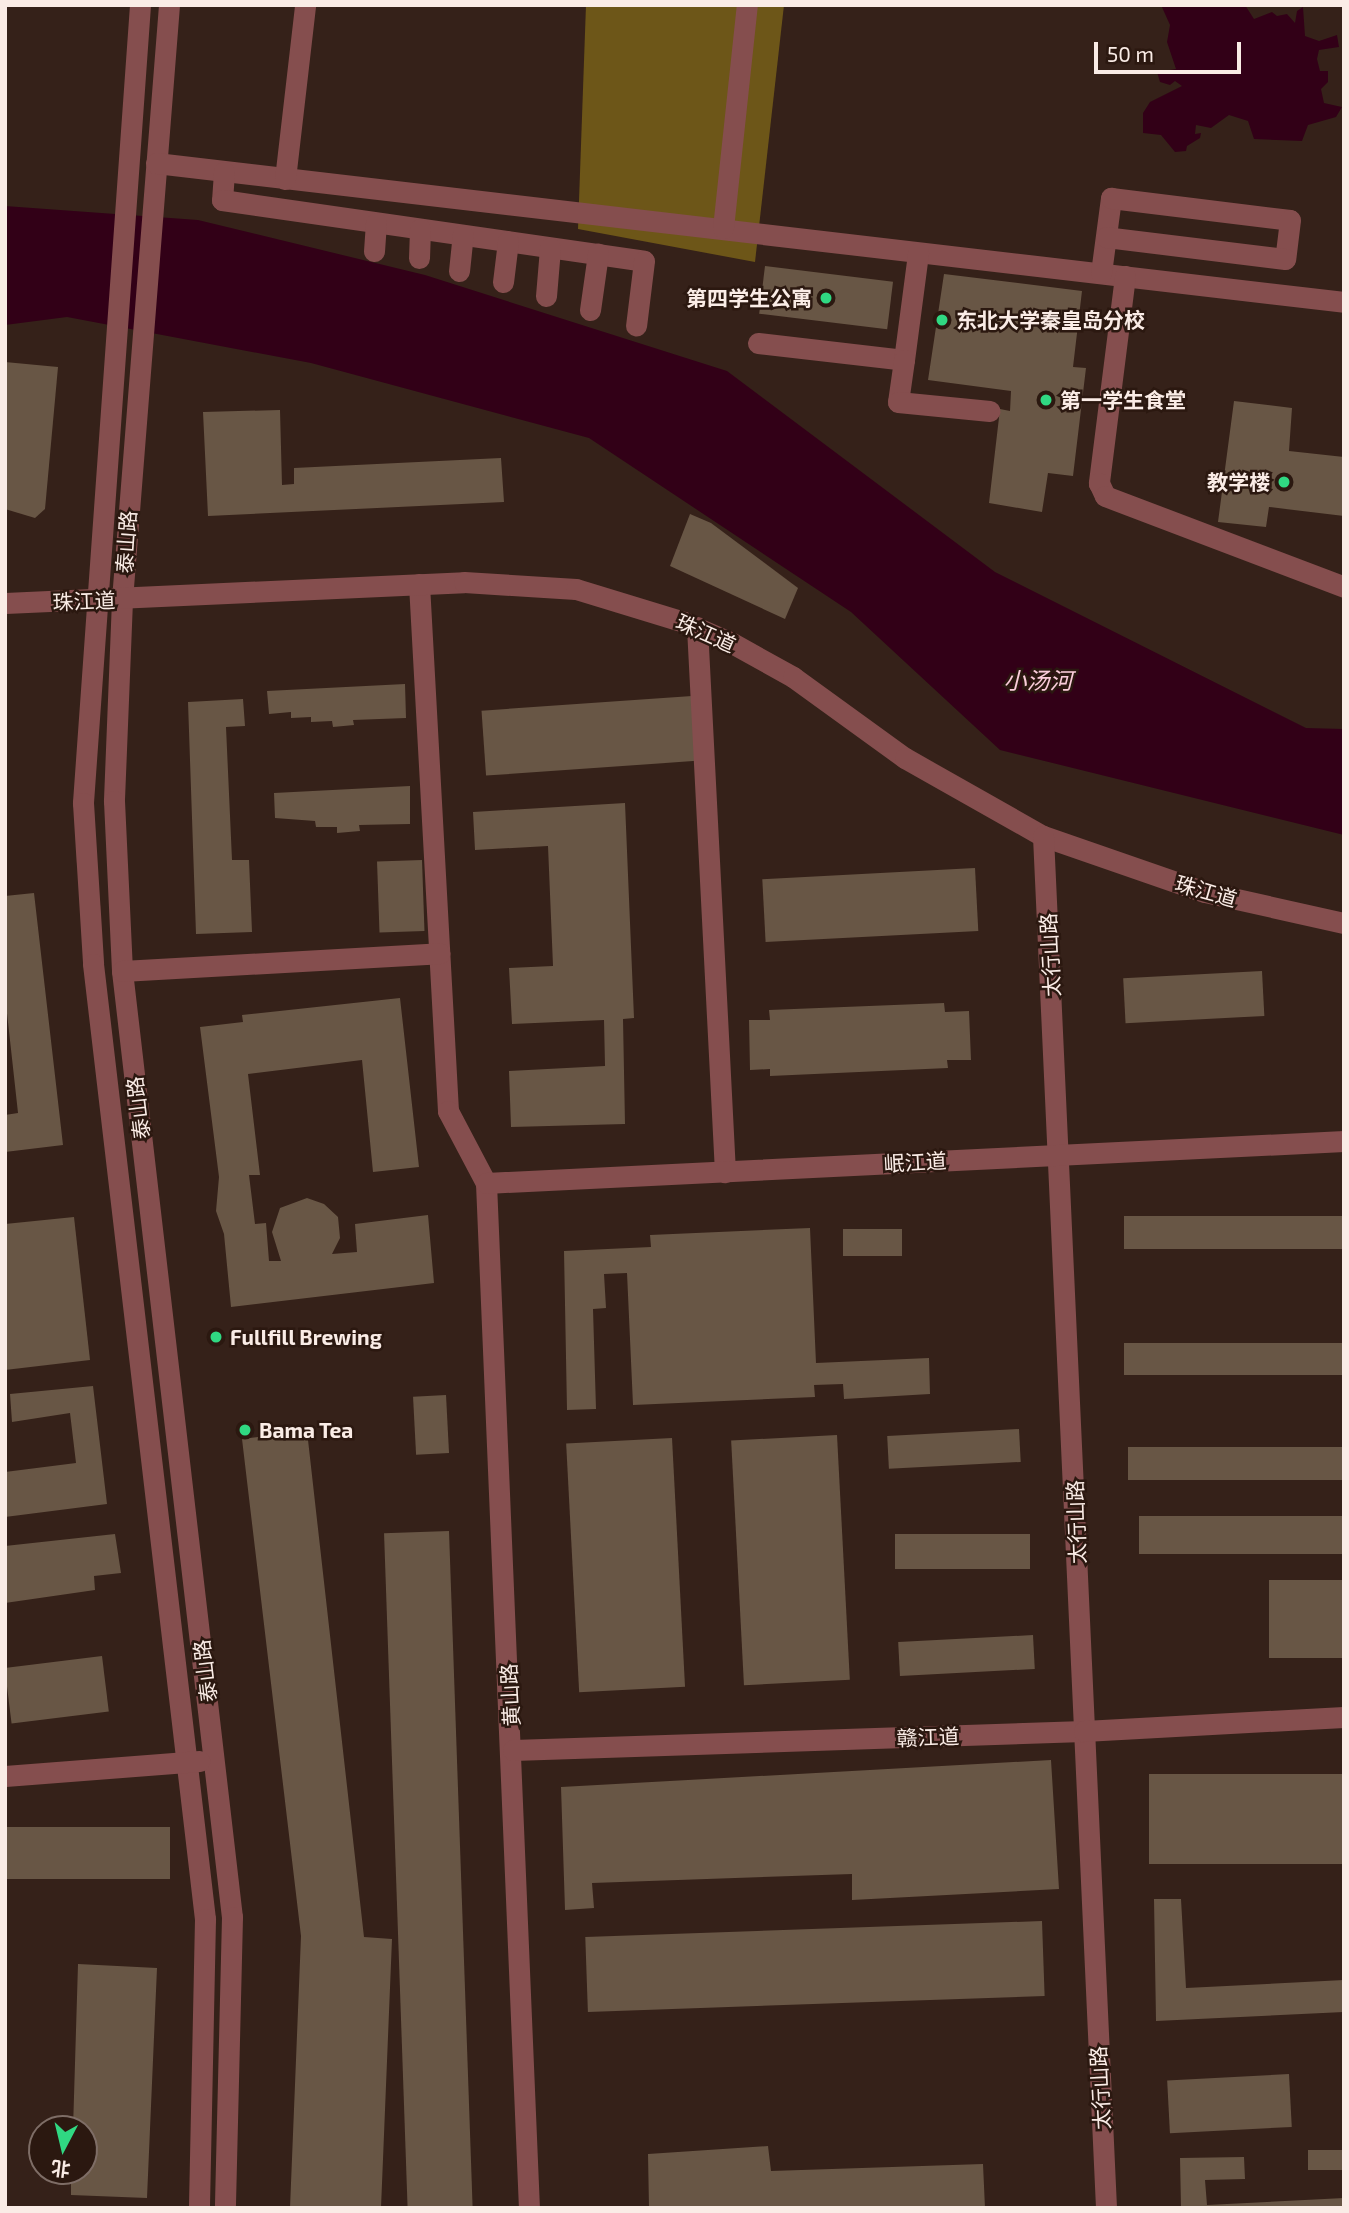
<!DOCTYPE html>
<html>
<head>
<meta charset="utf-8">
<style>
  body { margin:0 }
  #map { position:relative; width:1349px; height:2213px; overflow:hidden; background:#352119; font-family:"Exo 2","Noto Sans SC",sans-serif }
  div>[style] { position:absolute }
  .forest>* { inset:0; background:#6d5618 }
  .water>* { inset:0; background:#320017 }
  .building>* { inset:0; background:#685645; transform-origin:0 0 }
  .minor>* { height:21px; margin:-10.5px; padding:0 10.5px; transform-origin:10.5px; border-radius:10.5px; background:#854e4e }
  .dots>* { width:19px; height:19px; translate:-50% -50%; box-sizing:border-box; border:4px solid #2b1810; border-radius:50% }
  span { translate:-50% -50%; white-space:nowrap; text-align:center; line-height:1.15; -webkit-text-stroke:5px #2b1810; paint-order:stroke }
  .poi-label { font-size:21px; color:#faece6; font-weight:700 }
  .right { translate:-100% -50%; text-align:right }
  .left { translate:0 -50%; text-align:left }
  .street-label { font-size:21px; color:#faece6 }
  .water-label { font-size:23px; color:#fbcddb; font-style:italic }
  .frame { position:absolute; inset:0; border:7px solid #faece6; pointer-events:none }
  .north { position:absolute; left:28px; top:2115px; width:70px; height:70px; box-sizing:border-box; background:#2b1810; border:2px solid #7e6d66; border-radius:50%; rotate:187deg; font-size:19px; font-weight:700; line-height:28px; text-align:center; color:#faece6 }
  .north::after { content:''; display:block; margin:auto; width:24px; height:32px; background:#30d882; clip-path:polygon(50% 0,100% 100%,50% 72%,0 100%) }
  .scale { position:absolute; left:1094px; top:42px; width:147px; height:32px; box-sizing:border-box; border:4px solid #faece6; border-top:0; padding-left:9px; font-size:21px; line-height:24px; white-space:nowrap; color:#faece6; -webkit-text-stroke:5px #2b1810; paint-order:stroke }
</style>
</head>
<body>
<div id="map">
  <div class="forest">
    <div style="clip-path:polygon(586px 5px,784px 5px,755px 262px,578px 229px)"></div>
  </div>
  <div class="water">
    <div style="clip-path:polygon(1161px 5px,1245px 5px,1254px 19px,1272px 12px,1277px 16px,1287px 14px,1295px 23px,1297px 11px,1303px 7px,1305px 36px,1319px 41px,1337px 35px,1339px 47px,1319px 50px,1317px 59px,1320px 71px,1328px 71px,1328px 82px,1321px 89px,1324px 103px,1342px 107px,1336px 117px,1308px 125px,1302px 141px,1254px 139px,1248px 121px,1229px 115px,1211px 128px,1196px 125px,1195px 134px,1201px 133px,1200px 138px,1187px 146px,1186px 151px,1175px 152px,1161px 135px,1143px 133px,1143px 113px,1150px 102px,1182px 86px,1175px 81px,1170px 85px,1160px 82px,1157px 72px,1176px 69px,1167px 42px,1170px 25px)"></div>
    <div style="clip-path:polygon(5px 206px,198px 220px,425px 275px,727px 371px,995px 572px,1306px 728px,1344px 729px,1344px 835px,1000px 750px,851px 612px,589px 438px,311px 363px,67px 317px,5px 325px)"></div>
  </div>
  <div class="building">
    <div style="left:765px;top:266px;width:129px;height:48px;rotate:7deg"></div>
    <div style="clip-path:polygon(944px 274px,1082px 291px,1073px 367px,1086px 368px,1073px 476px,1048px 473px,1042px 512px,989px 503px,1000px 409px,1010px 411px,1011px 391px,928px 380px)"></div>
    <div style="clip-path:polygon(5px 362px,58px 367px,45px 509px,35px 518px,5px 509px)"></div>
    <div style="clip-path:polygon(1234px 401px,1292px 408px,1289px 451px,1344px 457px,1344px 516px,1269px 507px,1266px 527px,1218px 522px)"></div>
    <div style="clip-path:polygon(280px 410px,282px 485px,294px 484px,294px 468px,501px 458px,504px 502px,208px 516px,203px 412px)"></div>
    <div style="clip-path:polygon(690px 514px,711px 523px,798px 588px,785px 619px,670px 566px)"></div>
    <div style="clip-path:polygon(405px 684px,406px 718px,353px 720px,354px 725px,333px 727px,332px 721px,311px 722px,311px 717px,291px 718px,291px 712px,269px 714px,267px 691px)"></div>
    <div style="left:692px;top:696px;width:65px;height:211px;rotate:86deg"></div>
    <div style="clip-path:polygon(243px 699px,245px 726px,226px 727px,232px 860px,249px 860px,252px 932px,196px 934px,188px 702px)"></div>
    <div style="clip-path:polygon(410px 786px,410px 824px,359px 825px,360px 831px,337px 833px,337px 827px,316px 827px,315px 821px,275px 818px,274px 793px)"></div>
    <div style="clip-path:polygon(625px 803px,634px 1018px,623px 1019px,625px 1124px,511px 1127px,509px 1071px,605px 1066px,604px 1020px,512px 1024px,509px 968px,553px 966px,548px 846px,475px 850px,473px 812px)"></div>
    <div style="left:422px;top:860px;width:71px;height:45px;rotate:88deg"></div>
    <div style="left:975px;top:868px;width:63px;height:213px;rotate:87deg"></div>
    <div style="clip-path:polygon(34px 893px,63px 1145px,5px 1152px,5px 1115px,18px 1113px,5px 995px,5px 896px)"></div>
    <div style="left:1262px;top:971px;width:45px;height:139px;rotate:87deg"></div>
    <div style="clip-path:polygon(400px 998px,419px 1167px,373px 1172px,362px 1060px,248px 1074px,260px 1175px,249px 1175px,255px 1224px,266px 1223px,269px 1261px,281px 1261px,272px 1232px,280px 1208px,307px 1198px,324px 1204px,338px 1217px,340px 1238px,332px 1254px,357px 1252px,355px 1224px,428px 1215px,434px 1283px,231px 1307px,224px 1234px,216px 1211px,219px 1177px,200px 1027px,243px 1022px,242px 1015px)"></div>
    <div style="clip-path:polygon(944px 1003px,945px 1012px,969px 1011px,971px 1060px,947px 1060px,948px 1068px,770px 1076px,770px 1069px,750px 1070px,749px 1020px,770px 1020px,769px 1010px)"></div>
    <div style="left:1344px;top:1216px;width:33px;height:220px;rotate:90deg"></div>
    <div style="clip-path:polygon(74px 1217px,90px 1360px,5px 1370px,5px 1224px)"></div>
    <div style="clip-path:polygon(810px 1228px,816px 1363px,929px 1358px,930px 1394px,844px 1399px,843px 1384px,814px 1385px,815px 1397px,633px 1405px,627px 1273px,604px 1274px,606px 1308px,593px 1309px,596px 1409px,567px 1410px,564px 1251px,651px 1247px,650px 1235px)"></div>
    <div style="left:902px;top:1229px;width:27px;height:59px;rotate:90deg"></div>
    <div style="left:1344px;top:1343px;width:32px;height:220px;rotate:90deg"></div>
    <div style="clip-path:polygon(93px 1386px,107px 1504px,5px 1517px,5px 1472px,76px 1463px,70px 1413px,12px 1422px,10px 1394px)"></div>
    <div style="left:446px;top:1395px;width:58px;height:33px;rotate:87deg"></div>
    <div style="left:1019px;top:1429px;width:33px;height:132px;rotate:87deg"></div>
    <div style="clip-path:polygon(307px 1431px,364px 1937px,392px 1939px,381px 2208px,290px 2208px,301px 1936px,242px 1439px)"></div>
    <div style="left:837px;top:1435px;width:245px;height:106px;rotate:87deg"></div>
    <div style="left:672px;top:1438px;width:249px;height:106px;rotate:87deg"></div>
    <div style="left:1344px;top:1447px;width:33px;height:216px;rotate:90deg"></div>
    <div style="left:1344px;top:1516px;width:38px;height:205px;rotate:90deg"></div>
    <div style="left:449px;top:1531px;width:678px;height:65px;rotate:88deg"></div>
    <div style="clip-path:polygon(115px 1534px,121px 1573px,94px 1576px,95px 1590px,5px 1603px,5px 1546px)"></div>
    <div style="left:1030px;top:1534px;width:35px;height:135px;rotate:90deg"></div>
    <div style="left:1344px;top:1580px;width:78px;height:75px;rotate:90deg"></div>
    <div style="left:1033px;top:1635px;width:34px;height:135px;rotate:87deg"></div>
    <div style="left:102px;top:1656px;width:56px;height:98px;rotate:83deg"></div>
    <div style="clip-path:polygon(1051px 1760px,1059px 1889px,852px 1900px,852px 1874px,592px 1883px,594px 1908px,565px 1910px,561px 1787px)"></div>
    <div style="left:1344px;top:1774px;width:90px;height:195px;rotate:90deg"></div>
    <div style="left:170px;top:1827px;width:52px;height:165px;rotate:90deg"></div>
    <div style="clip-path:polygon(1154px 1899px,1181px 1899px,1186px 1988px,1344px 1980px,1344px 2012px,1156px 2021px)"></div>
    <div style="left:1042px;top:1921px;width:75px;height:457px;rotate:88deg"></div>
    <div style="clip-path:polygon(78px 1964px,157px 1968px,147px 2198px,71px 2195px,71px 2171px,84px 2171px,84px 2129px,73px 2129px)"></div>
    <div style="left:1289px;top:2074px;width:53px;height:122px;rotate:87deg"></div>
    <div style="clip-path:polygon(768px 2146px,771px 2171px,983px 2164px,985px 2208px,649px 2208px,648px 2154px)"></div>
    <div style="left:1344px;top:2150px;width:20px;height:36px;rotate:90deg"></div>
    <div style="clip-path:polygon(1244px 2157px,1245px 2179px,1205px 2180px,1207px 2205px,1344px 2198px,1344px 2208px,1181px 2208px,1180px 2158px)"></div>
  </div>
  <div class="minor">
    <div style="left:140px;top:5px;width:800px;rotate:94.09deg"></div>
    <div style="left:83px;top:803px;width:161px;rotate:86.4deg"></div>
    <div style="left:93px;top:964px;width:962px;rotate:83.31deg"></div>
    <div style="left:205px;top:1919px;width:289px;rotate:91.2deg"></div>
    <div style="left:169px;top:5px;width:597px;rotate:94.52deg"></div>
    <div style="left:122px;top:600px;width:201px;rotate:92.3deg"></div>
    <div style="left:114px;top:801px;width:170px;rotate:87.3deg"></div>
    <div style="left:122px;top:971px;width:952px;rotate:83.37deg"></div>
    <div style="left:232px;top:1917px;width:291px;rotate:91.4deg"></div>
    <div style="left:156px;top:163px;width:1196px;rotate:6.67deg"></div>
    <div style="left:224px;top:172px;width:28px;rotate:94deg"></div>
    <div style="left:222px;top:200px;width:426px;rotate:8.2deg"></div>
    <div style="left:644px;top:261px;width:65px;rotate:97deg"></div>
    <div style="left:285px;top:179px;width:175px;rotate:-83.4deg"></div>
    <div style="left:723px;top:228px;width:224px;rotate:-83.9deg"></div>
    <div style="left:374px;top:251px;width:28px;rotate:-86deg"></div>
    <div style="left:419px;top:258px;width:29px;rotate:-88deg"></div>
    <div style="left:459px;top:271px;width:36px;rotate:-84deg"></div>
    <div style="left:1101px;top:273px;width:76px;rotate:-82.4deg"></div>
    <div style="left:1111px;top:198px;width:180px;rotate:7deg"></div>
    <div style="left:1290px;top:220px;width:39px;rotate:97deg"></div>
    <div style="left:1285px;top:259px;width:180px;rotate:-173deg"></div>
    <div style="left:1125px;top:276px;width:209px;rotate:97.2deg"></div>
    <div style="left:1099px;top:483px;width:14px;rotate:65deg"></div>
    <div style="left:1105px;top:496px;width:256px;rotate:20.8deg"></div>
    <div style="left:503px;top:282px;width:41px;rotate:-83deg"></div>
    <div style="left:546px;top:296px;width:48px;rotate:-85.2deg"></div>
    <div style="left:590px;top:310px;width:57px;rotate:-81.9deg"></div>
    <div style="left:758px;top:343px;width:147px;rotate:6.6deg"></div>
    <div style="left:904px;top:360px;width:108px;rotate:-82.5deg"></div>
    <div style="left:904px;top:360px;width:42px;rotate:98.1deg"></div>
    <div style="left:898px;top:402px;width:92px;rotate:5.6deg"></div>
    <div style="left:419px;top:584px;width:528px;rotate:86.85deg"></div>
    <div style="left:448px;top:1111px;width:81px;rotate:62.2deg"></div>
    <div style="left:486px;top:1183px;width:1026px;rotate:87.6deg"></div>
    <div style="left:5px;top:603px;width:459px;rotate:-2.6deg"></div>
    <div style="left:464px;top:582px;width:112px;rotate:3.6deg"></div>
    <div style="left:576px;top:589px;width:113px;rotate:17deg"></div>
    <div style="left:684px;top:622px;width:52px;rotate:23.6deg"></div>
    <div style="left:732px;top:643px;width:70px;rotate:29.1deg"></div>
    <div style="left:793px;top:677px;width:138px;rotate:35.9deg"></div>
    <div style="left:905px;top:758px;width:159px;rotate:29.5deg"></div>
    <div style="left:1043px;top:836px;width:171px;rotate:19.1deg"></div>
    <div style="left:1205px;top:892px;width:142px;rotate:12.6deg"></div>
    <div style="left:697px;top:627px;width:546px;rotate:87.06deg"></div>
    <div style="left:1043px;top:836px;width:1373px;rotate:87.37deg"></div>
    <div style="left:122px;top:971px;width:318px;rotate:-3.2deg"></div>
    <div style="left:486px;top:1183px;width:859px;rotate:-2.8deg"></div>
    <div style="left:513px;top:1750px;width:571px;rotate:-1.91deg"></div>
    <div style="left:1084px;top:1731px;width:260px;rotate:-3.1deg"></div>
    <div style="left:5px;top:1776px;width:195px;rotate:-4.4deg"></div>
  </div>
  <div class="dots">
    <div style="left:826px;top:298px;background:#30d882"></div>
    <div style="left:942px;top:320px;background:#30d882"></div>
    <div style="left:1046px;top:400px;background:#30d882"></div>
    <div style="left:1284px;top:482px;background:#30d882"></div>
    <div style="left:216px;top:1337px;background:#30d882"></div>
    <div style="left:245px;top:1430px;background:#30d882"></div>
  </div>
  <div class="poi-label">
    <span class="right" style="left:812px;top:298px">第四学生公寓</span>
    <span class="left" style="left:956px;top:320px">东北大学秦皇岛分校</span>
    <span class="left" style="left:1060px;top:400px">第一学生食堂</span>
    <span class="right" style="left:1270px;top:482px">教学楼</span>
    <span class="left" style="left:230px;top:1337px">Fullfill Brewing</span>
    <span class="left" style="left:259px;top:1430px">Bama Tea</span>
  </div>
  <div class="street-label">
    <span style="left:126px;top:542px;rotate:-86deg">泰山路</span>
    <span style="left:84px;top:601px;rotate:-2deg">珠江道</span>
    <span style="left:706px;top:633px;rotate:24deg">珠江道</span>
    <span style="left:1206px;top:891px;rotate:16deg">珠江道</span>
    <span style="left:1050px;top:955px;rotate:-93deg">太行山路</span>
    <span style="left:138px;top:1108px;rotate:-97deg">泰山路</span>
    <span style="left:915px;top:1162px;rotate:-3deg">岷江道</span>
    <span style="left:1076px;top:1522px;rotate:-92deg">太行山路</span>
    <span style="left:205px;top:1671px;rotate:-97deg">泰山路</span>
    <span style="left:510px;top:1695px;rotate:-93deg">黄山路</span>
    <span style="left:928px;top:1737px;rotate:-2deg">赣江道</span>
    <span style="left:1100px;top:2088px;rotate:-93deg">太行山路</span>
  </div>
  <div class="water-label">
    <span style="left:1038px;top:680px">小汤河</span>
  </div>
  <div class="frame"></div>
  <div class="north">北</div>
  <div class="scale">50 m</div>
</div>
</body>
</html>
